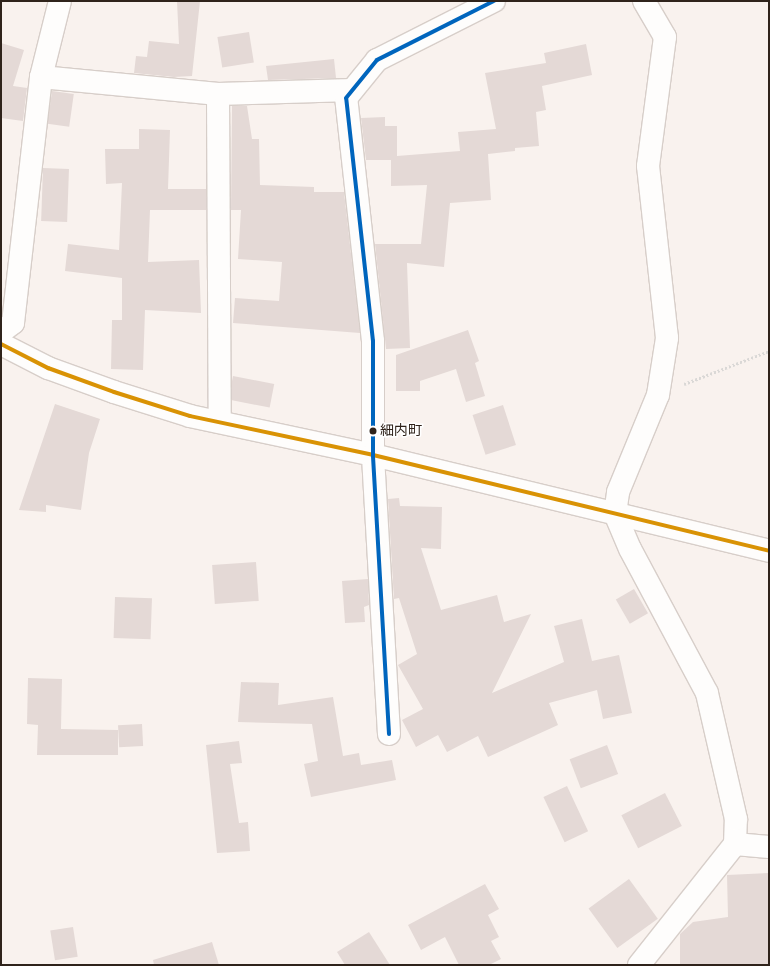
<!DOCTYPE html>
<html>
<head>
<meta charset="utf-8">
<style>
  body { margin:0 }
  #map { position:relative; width:770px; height:966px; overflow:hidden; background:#f9f2ee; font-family:"Alegreya Sans","Noto Sans JP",sans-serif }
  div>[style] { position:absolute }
  .building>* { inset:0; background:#e4d9d6; transform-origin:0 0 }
  .path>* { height:2.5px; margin-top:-1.25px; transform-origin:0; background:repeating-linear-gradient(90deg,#dad8d6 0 2px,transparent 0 4px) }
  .roads { filter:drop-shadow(1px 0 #d7cec9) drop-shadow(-1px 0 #d7cec9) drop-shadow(0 1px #d7cec9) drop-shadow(0 -1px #d7cec9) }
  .minor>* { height:22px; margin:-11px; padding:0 11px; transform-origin:11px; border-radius:11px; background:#fefdfc }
  .major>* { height:22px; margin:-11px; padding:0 11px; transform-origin:11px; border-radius:11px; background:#fefdfc }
  .bus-1>* { height:4px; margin:-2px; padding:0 2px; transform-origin:2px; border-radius:2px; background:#d99204 }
  .bus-2>* { height:4px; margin:-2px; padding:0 2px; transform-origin:2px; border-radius:2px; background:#0065bd }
  .dots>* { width:11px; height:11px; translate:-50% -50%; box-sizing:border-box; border:2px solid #fff; border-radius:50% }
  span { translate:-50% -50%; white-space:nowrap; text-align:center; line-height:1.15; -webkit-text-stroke:3px #fff; paint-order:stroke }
  .bus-label { font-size:14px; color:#2f231b }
  .left { translate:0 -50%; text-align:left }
  .frame { position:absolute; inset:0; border:2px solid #2f231b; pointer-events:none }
</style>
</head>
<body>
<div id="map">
  <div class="building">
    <div style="clip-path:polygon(177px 1px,200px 1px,192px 76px,174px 77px,134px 73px,136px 56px,147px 57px,149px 41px,179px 44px)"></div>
    <div style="left:249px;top:32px;width:31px;height:32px;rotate:81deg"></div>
    <div style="clip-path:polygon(1px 43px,24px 50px,13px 86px,27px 88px,23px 121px,1px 118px)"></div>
    <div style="clip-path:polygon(586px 44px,592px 75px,542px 86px,546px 110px,536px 112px,539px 146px,515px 148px,515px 151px,488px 154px,491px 200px,450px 203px,444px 267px,407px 263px,410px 348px,386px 349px,375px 244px,421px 244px,427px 185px,391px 186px,391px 160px,366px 160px,361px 118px,385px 117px,385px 126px,397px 126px,397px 156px,460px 151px,458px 132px,496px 129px,485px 73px,546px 63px,544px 53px)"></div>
    <div style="clip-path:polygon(334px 59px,336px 78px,268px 80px,266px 66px)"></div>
    <div style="left:52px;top:91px;width:22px;height:33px;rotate:8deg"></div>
    <div style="clip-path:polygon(232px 106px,247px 106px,252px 139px,259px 139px,260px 185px,314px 187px,314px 192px,344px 192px,360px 333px,233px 323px,235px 298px,279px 301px,282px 262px,238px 259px,241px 210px,231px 210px)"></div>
    <div style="clip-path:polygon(139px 129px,170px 130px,168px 189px,206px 189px,206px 210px,150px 210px,148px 262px,199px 260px,201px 313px,145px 310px,143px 370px,111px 369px,112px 320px,122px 320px,122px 278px,65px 271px,68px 244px,119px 250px,122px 183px,106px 184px,105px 149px,139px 149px)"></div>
    <div style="left:43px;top:168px;width:26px;height:53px;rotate:2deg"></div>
    <div style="clip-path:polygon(468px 330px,479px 361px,475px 363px,485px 396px,466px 402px,456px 369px,420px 381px,420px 391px,396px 391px,396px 355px)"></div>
    <div style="left:233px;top:376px;width:42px;height:24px;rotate:11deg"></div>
    <div style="clip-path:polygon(55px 404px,100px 419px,89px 453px,81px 510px,46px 505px,46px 512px,19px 510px)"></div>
    <div style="left:503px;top:405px;width:42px;height:32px;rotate:72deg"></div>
    <div style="clip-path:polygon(399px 498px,400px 506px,442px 507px,441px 549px,421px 548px,441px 610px,497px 595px,504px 622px,531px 614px,492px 693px,564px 662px,554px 626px,582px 619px,592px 661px,619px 655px,632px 713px,603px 719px,597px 690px,549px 703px,558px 725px,488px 757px,478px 736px,447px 752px,438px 735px,416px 747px,402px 720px,423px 709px,398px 665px,417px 654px,399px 598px,394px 599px,388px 499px)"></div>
    <div style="left:256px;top:562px;width:39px;height:44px;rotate:86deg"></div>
    <div style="clip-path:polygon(368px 579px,369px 605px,364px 607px,365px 622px,345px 623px,342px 581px)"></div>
    <div style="left:634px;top:589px;width:28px;height:21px;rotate:60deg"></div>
    <div style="left:115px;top:597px;width:37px;height:41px;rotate:2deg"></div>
    <div style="clip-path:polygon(28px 678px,62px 679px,61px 729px,118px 730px,118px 755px,37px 755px,38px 725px,27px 724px)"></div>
    <div style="clip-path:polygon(241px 682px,279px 683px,278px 705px,333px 697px,343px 756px,359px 753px,361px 765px,392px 760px,396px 780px,311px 797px,304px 764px,318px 761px,312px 724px,238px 722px)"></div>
    <div style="left:142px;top:724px;width:22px;height:24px;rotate:87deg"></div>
    <div style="clip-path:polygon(239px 741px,242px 763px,230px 764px,239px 823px,248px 822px,250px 851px,217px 853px,206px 745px)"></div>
    <div style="left:607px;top:745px;width:31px;height:40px;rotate:69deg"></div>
    <div style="left:567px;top:786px;width:50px;height:26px;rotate:65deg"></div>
    <div style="left:665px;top:793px;width:37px;height:49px;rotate:63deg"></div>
    <div style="clip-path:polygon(769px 873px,769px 965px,680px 965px,680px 934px,693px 922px,728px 917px,727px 875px)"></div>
    <div style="left:629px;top:879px;width:49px;height:50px;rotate:54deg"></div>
    <div style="clip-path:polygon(485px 884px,499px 909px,488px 915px,499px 937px,491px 941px,501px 959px,489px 965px,459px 965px,445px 937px,421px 950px,408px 925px)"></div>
    <div style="left:73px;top:927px;width:30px;height:23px;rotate:81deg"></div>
    <div style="clip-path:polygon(369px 932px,390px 965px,345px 965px,337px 952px)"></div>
    <div style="clip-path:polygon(212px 942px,219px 965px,154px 965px,153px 960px)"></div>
  </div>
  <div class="path">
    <div style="left:684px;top:384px;width:91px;rotate:-21.2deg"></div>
  </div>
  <div class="roads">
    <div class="minor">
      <div style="left:41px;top:77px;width:178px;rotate:5.5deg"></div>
      <div style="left:218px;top:94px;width:134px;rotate:-1.7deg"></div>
      <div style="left:218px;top:94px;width:328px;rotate:89.7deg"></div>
      <div style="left:1px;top:332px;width:15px;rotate:-37deg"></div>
      <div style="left:13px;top:323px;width:248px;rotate:-83.5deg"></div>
      <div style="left:41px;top:77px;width:78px;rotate:-76deg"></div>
      <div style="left:389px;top:734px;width:279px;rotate:-93.3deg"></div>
      <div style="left:373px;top:455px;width:114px;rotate:-90deg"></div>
      <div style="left:373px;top:341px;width:244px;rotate:-96.3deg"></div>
      <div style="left:346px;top:98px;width:49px;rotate:-50.8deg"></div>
      <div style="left:377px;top:60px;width:131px;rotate:-26.8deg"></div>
      <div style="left:735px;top:844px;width:34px;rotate:5deg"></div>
      <div style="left:639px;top:965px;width:154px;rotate:-51.6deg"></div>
      <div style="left:735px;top:844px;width:25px;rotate:-88deg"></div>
      <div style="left:736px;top:819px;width:129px;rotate:-103deg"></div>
      <div style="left:707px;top:693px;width:163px;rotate:-118.1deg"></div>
      <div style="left:630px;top:549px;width:38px;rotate:-113deg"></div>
      <div style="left:615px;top:514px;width:22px;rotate:-82deg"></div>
      <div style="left:618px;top:492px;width:105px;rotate:-67.6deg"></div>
      <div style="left:658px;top:395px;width:58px;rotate:-81deg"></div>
      <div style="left:667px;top:338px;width:173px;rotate:-96.3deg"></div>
      <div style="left:648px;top:166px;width:130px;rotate:-82.5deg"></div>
      <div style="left:665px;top:37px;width:42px;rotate:-120.3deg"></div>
    </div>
    <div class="major">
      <div style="left:1px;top:344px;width:53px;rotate:27.1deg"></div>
      <div style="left:48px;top:368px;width:70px;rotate:20deg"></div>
      <div style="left:114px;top:392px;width:80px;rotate:17.5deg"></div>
      <div style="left:190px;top:416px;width:187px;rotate:12deg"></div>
      <div style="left:373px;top:455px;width:407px;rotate:13.6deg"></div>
    </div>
  </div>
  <div class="bus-1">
    <div style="left:1px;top:344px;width:53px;rotate:27.1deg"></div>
    <div style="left:48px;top:368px;width:70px;rotate:20deg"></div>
    <div style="left:114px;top:392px;width:80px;rotate:17.5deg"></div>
    <div style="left:190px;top:416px;width:187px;rotate:12deg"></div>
    <div style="left:373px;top:455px;width:407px;rotate:13.6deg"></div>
  </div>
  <div class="bus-2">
    <div style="left:389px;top:734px;width:279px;rotate:-93.3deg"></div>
    <div style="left:373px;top:455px;width:114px;rotate:-90deg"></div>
    <div style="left:373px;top:341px;width:244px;rotate:-96.3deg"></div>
    <div style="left:346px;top:98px;width:49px;rotate:-50.8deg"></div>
    <div style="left:377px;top:60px;width:131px;rotate:-26.8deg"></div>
  </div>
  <div class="dots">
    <div style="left:373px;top:431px;background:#2f231b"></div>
  </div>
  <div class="bus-label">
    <span class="left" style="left:380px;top:431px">細内町</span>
  </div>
  <div class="frame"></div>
</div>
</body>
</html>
